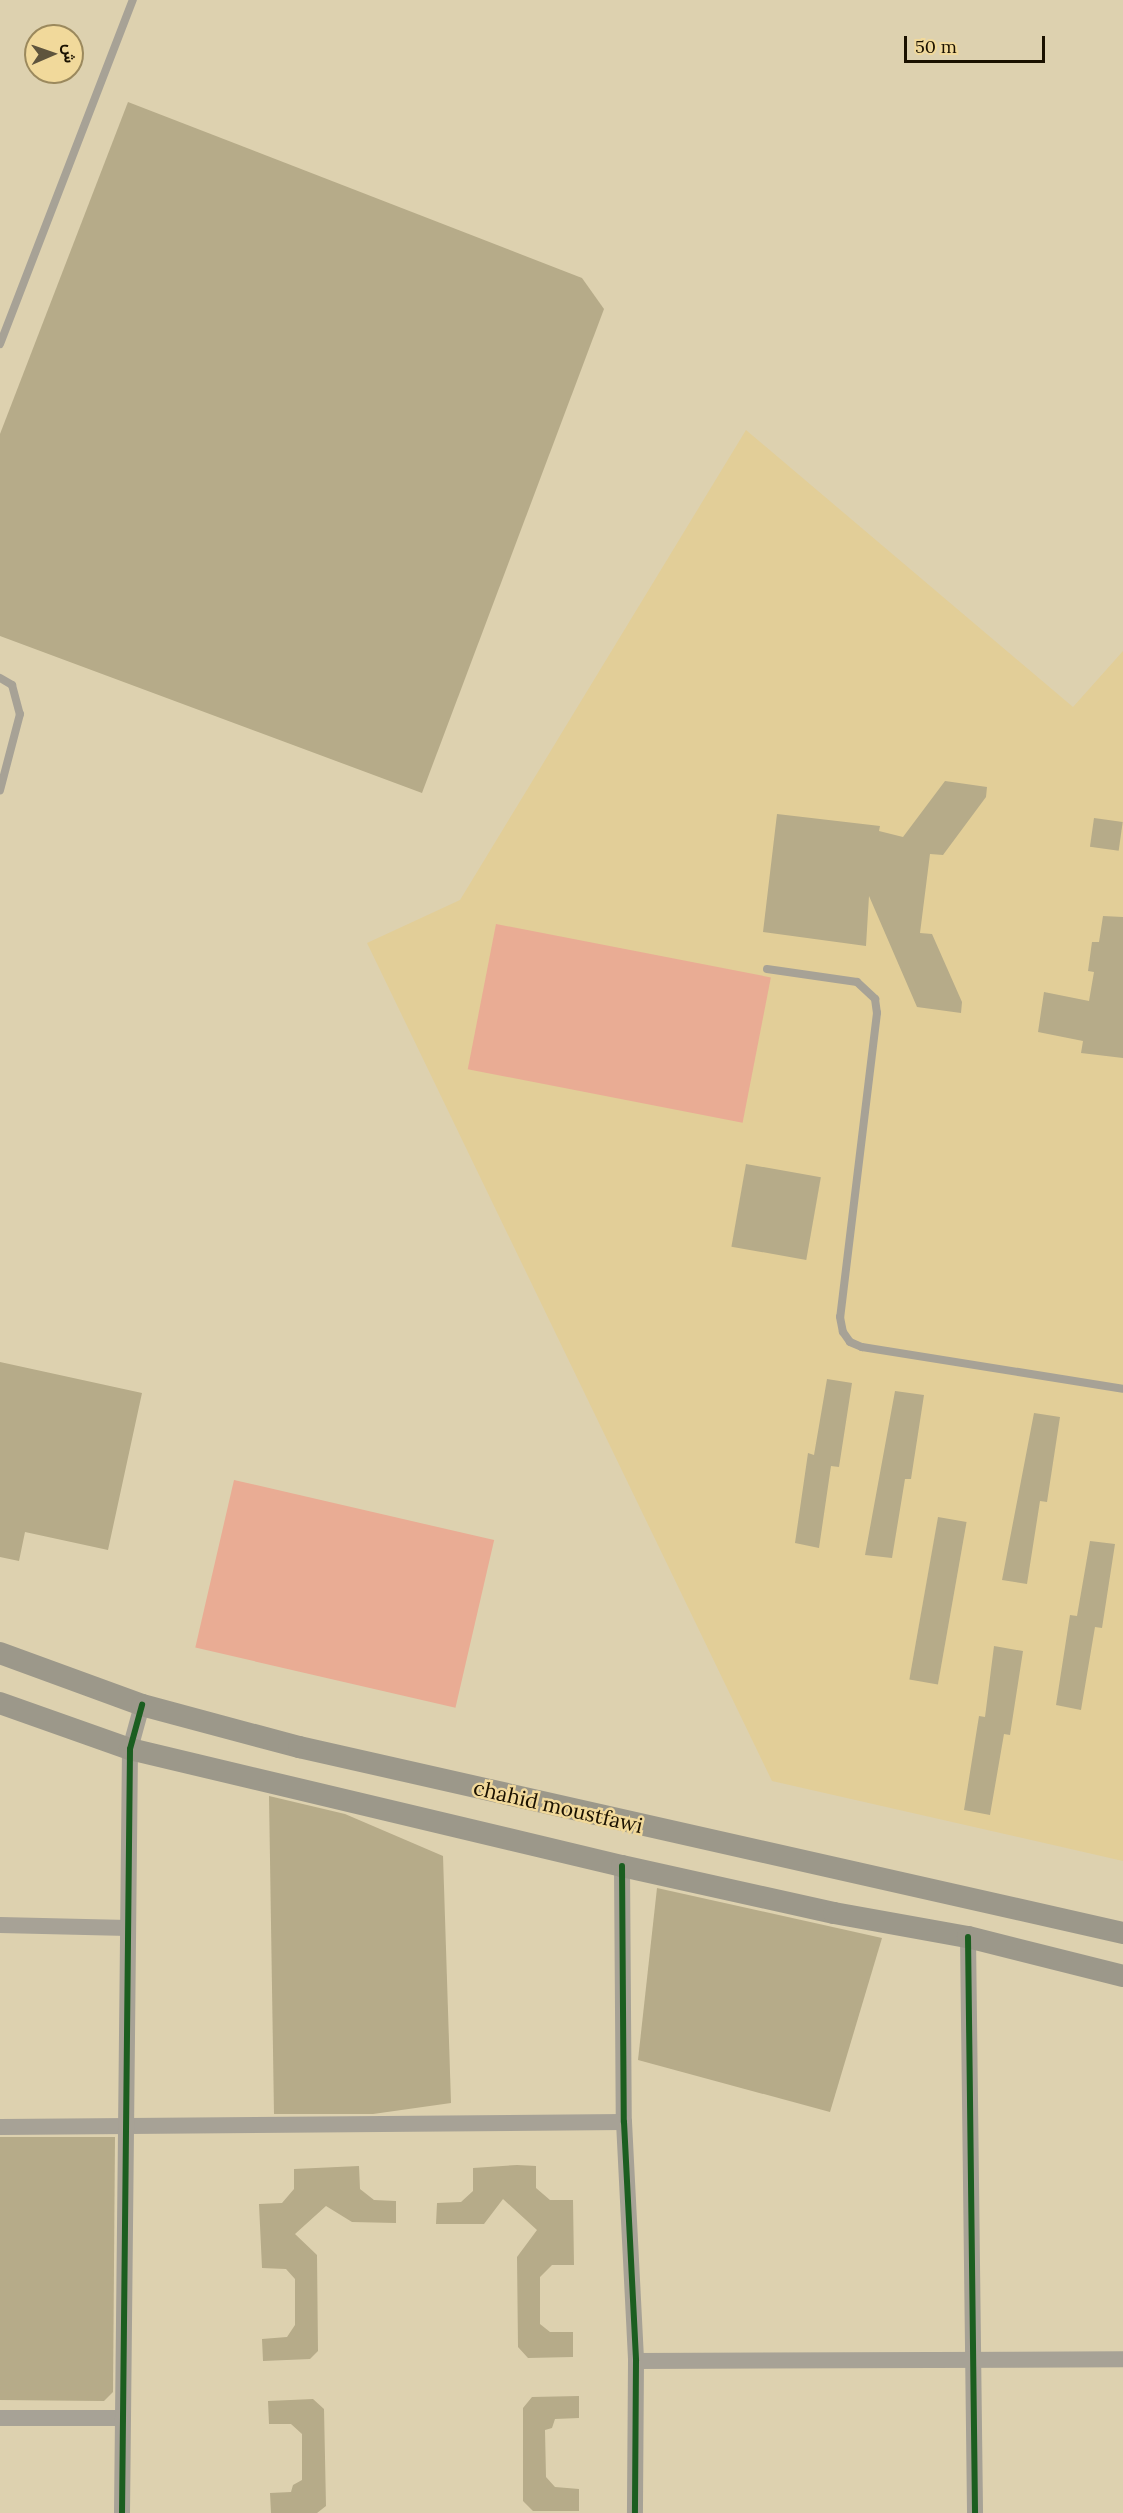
<!DOCTYPE html>
<html>
<head>
<meta charset="utf-8">
<style>
  body { margin:0 }
  #map { position:relative; width:1123px; height:2513px; overflow:hidden; background:#ddd1af; font-family:Lora,Vazirmatn,serif }
  div>[style] { position:absolute }
  .built>* { inset:0; background:#e2ce98 }
  .green>* { inset:0; background:#e9ac94; transform-origin:0 0 }
  .building>* { inset:0; background:#b6ab89; transform-origin:0 0 }
  .service>* { height:8px; margin:-4px; padding:0 4px; transform-origin:4px; border-radius:4px; background:#a7a296 }
  .minor>* { height:16px; margin:-8px; padding:0 8px; transform-origin:8px; border-radius:8px; background:#a7a296 }
  .secondary>* { height:22px; margin:-11px; padding:0 11px; transform-origin:11px; border-radius:11px; background:#9c988a }
  .cycleway>* { height:6px; margin:-3px; padding:0 3px; transform-origin:3px; border-radius:3px; background:#1b5e20 }
  span { translate:-50% -50%; white-space:nowrap; text-align:center; line-height:1.15; -webkit-text-stroke:5px #f1d99b; paint-order:stroke }
  .street-label { font-size:21px; color:#1a1100 }
  .north { position:absolute; left:24px; top:24px; width:60px; height:60px; box-sizing:border-box; background:#f1d99b; border:2px solid #9b895d; border-radius:50%; rotate:88deg; font-size:16px; font-weight:700; line-height:24px; text-align:center; color:#1a1100 }
  .north::after { content:''; display:block; margin:auto; width:21px; height:27px; background:#5e543d; clip-path:polygon(50% 0,100% 100%,50% 72%,0 100%) }
  .scale { position:absolute; left:904px; top:36px; width:141px; height:27px; box-sizing:border-box; border:3px solid #1a1100; border-top:0; padding-left:8px; font-size:18px; line-height:21px; white-space:nowrap; color:#1a1100; -webkit-text-stroke:4px #f1d99b; paint-order:stroke }
</style>
</head>
<body>
<div id="map">
  <div class="built">
    <div style="clip-path:polygon(746px 430px,1073px 707px,1123px 651px,1123px 1861px,772px 1781px,367px 943px,460px 900px)"></div>
  </div>
  <div class="green">
    <div style="left:496px;top:924px;width:280px;height:148px;rotate:11deg"></div>
    <div style="left:234px;top:1480px;width:267px;height:172px;rotate:13deg"></div>
  </div>
  <div class="building">
    <div style="clip-path:polygon(128px 102px,582px 278px,604px 309px,422px 793px,0 636px,0 434px)"></div>
    <div style="clip-path:polygon(945px 781px,987px 787px,986px 797px,943px 855px,930px 854px,920px 933px,932px 934px,962px 1002px,961px 1013px,917px 1007px,869px 896px,866px 946px,763px 932px,777px 814px,880px 826px,879px 831px,903px 837px)"></div>
    <div style="left:1094px;top:818px;width:29px;height:29px;rotate:8deg"></div>
    <div style="clip-path:polygon(1103px 916px,1123px 917px,1123px 1058px,1081px 1053px,1083px 1041px,1038px 1032px,1044px 992px,1089px 1001px,1094px 972px,1088px 971px,1092px 942px,1099px 942px)"></div>
    <div style="left:746px;top:1164px;width:76px;height:84px;rotate:10deg"></div>
    <div style="clip-path:polygon(0 1362px,142px 1393px,108px 1550px,25px 1532px,19px 1561px,0 1557px)"></div>
    <div style="clip-path:polygon(827px 1379px,852px 1383px,839px 1467px,831px 1466px,819px 1548px,795px 1543px,808px 1453px,814px 1455px)"></div>
    <div style="clip-path:polygon(895px 1391px,924px 1395px,911px 1479px,905px 1479px,892px 1558px,865px 1555px)"></div>
    <div style="clip-path:polygon(1034px 1413px,1060px 1417px,1047px 1502px,1040px 1501px,1027px 1584px,1002px 1580px)"></div>
    <div style="left:938px;top:1517px;width:29px;height:165px;rotate:10deg"></div>
    <div style="clip-path:polygon(1090px 1541px,1115px 1544px,1102px 1628px,1095px 1627px,1081px 1710px,1056px 1705px,1070px 1615px,1077px 1616px)"></div>
    <div style="clip-path:polygon(994px 1646px,1023px 1651px,1010px 1735px,1004px 1734px,990px 1815px,964px 1810px,979px 1716px,985px 1717px)"></div>
    <div style="clip-path:polygon(269px 1796px,345px 1814px,443px 1856px,451px 2103px,373px 2114px,274px 2114px)"></div>
    <div style="clip-path:polygon(657px 1888px,882px 1938px,830px 2112px,638px 2060px)"></div>
    <div style="clip-path:polygon(0 2137px,115px 2137px,113px 2392px,104px 2401px,0 2400px)"></div>
    <div style="clip-path:polygon(517px 2165px,536px 2166px,536px 2188px,550px 2200px,573px 2200px,574px 2265px,552px 2265px,540px 2277px,540px 2324px,550px 2332px,573px 2332px,573px 2357px,528px 2358px,518px 2347px,517px 2257px,537px 2230px,503px 2199px,484px 2224px,436px 2224px,437px 2203px,461px 2202px,473px 2191px,473px 2168px)"></div>
    <div style="clip-path:polygon(359px 2166px,360px 2189px,374px 2200px,396px 2201px,396px 2223px,352px 2222px,326px 2206px,295px 2234px,317px 2255px,318px 2351px,310px 2359px,263px 2361px,262px 2339px,287px 2337px,295px 2325px,295px 2279px,286px 2269px,262px 2268px,259px 2204px,282px 2203px,294px 2189px,294px 2169px)"></div>
    <div style="clip-path:polygon(579px 2396px,579px 2418px,555px 2419px,552px 2428px,545px 2430px,546px 2477px,555px 2487px,579px 2489px,579px 2511px,533px 2511px,523px 2501px,523px 2408px,532px 2397px)"></div>
    <div style="clip-path:polygon(313px 2399px,324px 2409px,326px 2506px,317px 2513px,271px 2513px,270px 2493px,291px 2492px,293px 2485px,302px 2480px,302px 2434px,291px 2424px,269px 2424px,268px 2401px)"></div>
  </div>
  <div class="service">
    <div style="left:0;top:344px;width:369px;rotate:-68.9deg"></div>
    <div style="left:0;top:678px;width:14px;rotate:30deg"></div>
    <div style="left:12px;top:685px;width:30px;rotate:75deg"></div>
    <div style="left:20px;top:714px;width:79px;rotate:104.7deg"></div>
    <div style="left:767px;top:969px;width:91px;rotate:8.2deg"></div>
    <div style="left:857px;top:982px;width:25px;rotate:43deg"></div>
    <div style="left:875px;top:999px;width:14px;rotate:82deg"></div>
    <div style="left:877px;top:1013px;width:306px;rotate:96.9deg"></div>
    <div style="left:840px;top:1317px;width:15px;rotate:79deg"></div>
    <div style="left:843px;top:1332px;width:12px;rotate:55deg"></div>
    <div style="left:850px;top:1342px;width:13px;rotate:23deg"></div>
    <div style="left:862px;top:1347px;width:264px;rotate:9.1deg"></div>
  </div>
  <div class="minor">
    <div style="left:622px;top:1866px;width:256px;rotate:89.6deg"></div>
    <div style="left:624px;top:2122px;width:239px;rotate:87.1deg"></div>
    <div style="left:636px;top:2361px;width:152px;rotate:90.4deg"></div>
    <div style="left:0;top:1925px;width:128px;rotate:1.3deg"></div>
    <div style="left:968px;top:1937px;width:576px;rotate:89.3deg"></div>
    <div style="left:0;top:2127px;width:624px;rotate:-0.46deg"></div>
    <div style="left:636px;top:2361px;width:487px;rotate:-0.2deg"></div>
    <div style="left:0;top:2418px;width:122px"></div>
    <div style="left:122px;top:2513px;width:764px;rotate:-89.4deg"></div>
    <div style="left:130px;top:1749px;width:46px;rotate:-74.7deg"></div>
  </div>
  <div class="secondary">
    <div style="left:0;top:1653px;width:151px;rotate:20.1deg"></div>
    <div style="left:142px;top:1705px;width:163px;rotate:15deg"></div>
    <div style="left:299px;top:1747px;width:845px;rotate:12.72deg"></div>
    <div style="left:0;top:1703px;width:138px;rotate:19.5deg"></div>
    <div style="left:130px;top:1749px;width:506px;rotate:13.38deg"></div>
    <div style="left:622px;top:1866px;width:217px;rotate:12.5deg"></div>
    <div style="left:834px;top:1913px;width:136px;rotate:10.2deg"></div>
    <div style="left:968px;top:1937px;width:160px;rotate:14.1deg"></div>
  </div>
  <div class="cycleway">
    <div style="left:622px;top:1866px;width:256px;rotate:89.6deg"></div>
    <div style="left:624px;top:2122px;width:239px;rotate:87.1deg"></div>
    <div style="left:636px;top:2361px;width:152px;rotate:90.4deg"></div>
    <div style="left:968px;top:1937px;width:576px;rotate:89.3deg"></div>
    <div style="left:122px;top:2513px;width:764px;rotate:-89.4deg"></div>
    <div style="left:130px;top:1749px;width:46px;rotate:-74.7deg"></div>
  </div>
  <div class="street-label">
    <span style="left:558px;top:1807px;rotate:13deg">chahid moustfawi</span>
  </div>
  <div class="north">ش</div>
  <div class="scale">50 m</div>
</div>
</body>
</html>
